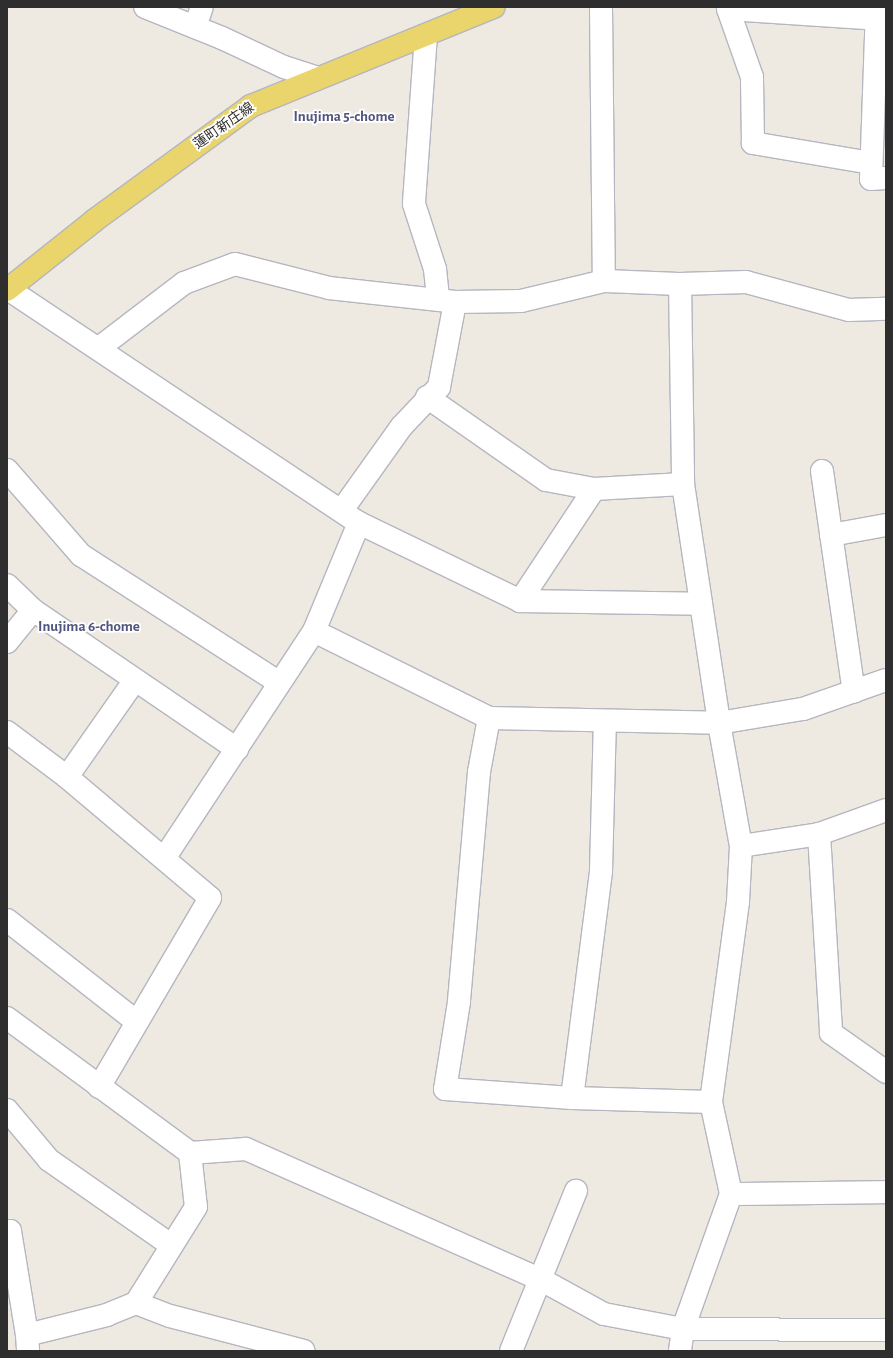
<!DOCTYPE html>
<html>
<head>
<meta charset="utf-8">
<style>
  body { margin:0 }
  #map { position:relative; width:893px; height:1358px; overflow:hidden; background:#eee9e1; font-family:"Alegreya Sans","Noto Sans JP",sans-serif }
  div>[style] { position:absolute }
  .roads { filter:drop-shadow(1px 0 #b5b6c0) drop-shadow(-1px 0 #b5b6c0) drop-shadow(0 1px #b5b6c0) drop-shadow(0 -1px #b5b6c0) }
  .minor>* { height:22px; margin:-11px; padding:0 11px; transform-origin:11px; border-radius:11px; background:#fff }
  .major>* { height:22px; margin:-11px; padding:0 11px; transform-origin:11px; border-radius:11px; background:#e9d56b }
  span { translate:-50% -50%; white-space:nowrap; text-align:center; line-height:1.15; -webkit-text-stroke:3.5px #fff; paint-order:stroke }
  .street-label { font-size:14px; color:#2e2e2e }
  .neighbourhood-label { font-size:15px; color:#50557d; font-weight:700 }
  .frame { position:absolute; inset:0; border:8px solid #2e2e2e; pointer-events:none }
</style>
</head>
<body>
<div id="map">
  <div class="roads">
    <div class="minor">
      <div style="left:145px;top:7px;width:83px;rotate:21.9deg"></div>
      <div style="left:222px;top:38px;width:68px;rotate:25.1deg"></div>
      <div style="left:284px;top:67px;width:35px;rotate:18deg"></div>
      <div style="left:601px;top:7px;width:274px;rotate:89.4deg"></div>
      <div style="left:604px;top:281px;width:76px;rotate:2.3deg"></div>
      <div style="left:680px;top:284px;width:200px;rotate:89.1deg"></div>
      <div style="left:683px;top:484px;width:242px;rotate:81.4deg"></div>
      <div style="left:719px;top:723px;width:125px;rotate:79.9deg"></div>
      <div style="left:741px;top:846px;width:56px;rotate:93.1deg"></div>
      <div style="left:738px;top:902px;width:202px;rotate:97.7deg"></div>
      <div style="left:711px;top:1102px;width:94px;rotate:77.7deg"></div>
      <div style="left:731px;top:1194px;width:143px;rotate:109.6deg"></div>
      <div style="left:683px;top:1329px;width:22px;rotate:98deg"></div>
      <div style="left:877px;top:7px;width:172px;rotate:92deg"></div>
      <div style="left:871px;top:179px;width:15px;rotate:-4deg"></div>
      <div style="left:195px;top:27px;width:21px;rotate:-71deg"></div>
      <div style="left:426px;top:35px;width:169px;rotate:94.1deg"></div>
      <div style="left:414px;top:204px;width:68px;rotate:72.1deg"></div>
      <div style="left:435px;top:269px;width:31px;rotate:84deg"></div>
      <div style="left:871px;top:163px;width:120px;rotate:-170.4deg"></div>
      <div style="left:753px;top:143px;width:66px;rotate:-90.9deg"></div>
      <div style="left:752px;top:77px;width:72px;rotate:-109.4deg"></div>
      <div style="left:728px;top:9px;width:149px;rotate:3.8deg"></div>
      <div style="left:680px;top:284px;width:66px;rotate:-1.7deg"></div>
      <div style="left:746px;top:282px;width:107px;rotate:15.2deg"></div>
      <div style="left:849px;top:310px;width:37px;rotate:-2deg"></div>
      <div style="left:8px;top:289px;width:422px;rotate:33.7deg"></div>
      <div style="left:359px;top:523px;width:117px;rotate:112.6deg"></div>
      <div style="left:314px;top:631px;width:195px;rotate:26.4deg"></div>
      <div style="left:489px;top:718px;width:230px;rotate:1.2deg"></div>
      <div style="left:719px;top:723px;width:85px;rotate:-9.5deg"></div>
      <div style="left:803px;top:709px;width:88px;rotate:-19.3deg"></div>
      <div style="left:99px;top:348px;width:107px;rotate:-37.4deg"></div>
      <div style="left:184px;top:283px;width:54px;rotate:-20.4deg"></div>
      <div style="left:235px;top:264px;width:97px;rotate:14.3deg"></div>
      <div style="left:329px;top:288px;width:127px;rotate:6.3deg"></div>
      <div style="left:455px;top:302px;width:66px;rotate:-0.9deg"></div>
      <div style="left:521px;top:301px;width:85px;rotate:-13.5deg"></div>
      <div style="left:427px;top:397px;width:145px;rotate:34.9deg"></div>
      <div style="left:546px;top:480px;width:49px;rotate:10.6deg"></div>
      <div style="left:594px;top:489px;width:89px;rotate:-3.2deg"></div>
      <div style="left:7px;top:470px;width:113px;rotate:49deg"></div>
      <div style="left:81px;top:555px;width:234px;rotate:32.8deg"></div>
      <div style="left:822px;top:471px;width:223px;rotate:81.8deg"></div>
      <div style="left:342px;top:510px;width:103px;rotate:-54.5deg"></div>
      <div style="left:402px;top:426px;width:54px;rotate:-46.5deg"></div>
      <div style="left:439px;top:387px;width:86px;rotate:-79.3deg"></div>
      <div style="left:359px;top:523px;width:179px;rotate:25.8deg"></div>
      <div style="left:520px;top:601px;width:181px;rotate:0.9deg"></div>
      <div style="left:831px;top:535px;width:56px;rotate:-10.3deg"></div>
      <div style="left:7px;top:585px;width:36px;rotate:44deg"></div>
      <div style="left:33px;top:610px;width:247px;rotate:34.3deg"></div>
      <div style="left:520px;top:601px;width:134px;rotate:-56.5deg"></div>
      <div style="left:7px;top:642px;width:41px;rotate:-50.9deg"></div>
      <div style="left:489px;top:718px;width:55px;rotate:100.5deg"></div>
      <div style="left:479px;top:772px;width:231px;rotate:95deg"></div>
      <div style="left:459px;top:1002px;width:88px;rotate:99.1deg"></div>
      <div style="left:445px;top:1089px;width:127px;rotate:4.1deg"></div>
      <div style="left:572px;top:1098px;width:139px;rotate:1.6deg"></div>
      <div style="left:7px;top:732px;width:75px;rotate:36.9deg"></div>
      <div style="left:67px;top:777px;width:187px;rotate:40.2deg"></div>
      <div style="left:210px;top:898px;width:219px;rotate:120.4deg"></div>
      <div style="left:67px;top:777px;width:118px;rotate:-55deg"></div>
      <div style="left:819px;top:834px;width:199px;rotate:86.5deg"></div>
      <div style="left:831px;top:1033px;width:67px;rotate:35.3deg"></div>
      <div style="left:741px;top:846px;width:79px;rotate:-8.7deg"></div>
      <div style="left:819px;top:834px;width:71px;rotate:-19.7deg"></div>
      <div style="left:165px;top:857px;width:271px;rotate:-56.6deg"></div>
      <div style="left:7px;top:920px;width:165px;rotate:38.1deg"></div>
      <div style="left:7px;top:1018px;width:227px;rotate:36.4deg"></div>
      <div style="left:190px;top:1153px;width:54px;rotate:83.7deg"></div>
      <div style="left:196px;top:1207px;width:113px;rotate:122deg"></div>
      <div style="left:136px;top:1303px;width:31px;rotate:158deg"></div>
      <div style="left:107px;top:1315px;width:82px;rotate:166deg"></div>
      <div style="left:27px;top:1335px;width:16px;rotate:86deg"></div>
      <div style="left:572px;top:1098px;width:229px;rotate:-82.7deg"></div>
      <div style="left:601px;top:871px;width:150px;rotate:-88.5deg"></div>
      <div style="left:7px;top:1110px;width:65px;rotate:50deg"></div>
      <div style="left:49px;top:1160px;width:149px;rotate:34.9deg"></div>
      <div style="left:190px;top:1153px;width:56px;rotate:-4.1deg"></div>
      <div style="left:246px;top:1149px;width:321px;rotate:23.9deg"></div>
      <div style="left:540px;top:1279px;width:73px;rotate:28.7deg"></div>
      <div style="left:604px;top:1314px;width:80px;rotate:10.8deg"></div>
      <div style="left:683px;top:1329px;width:203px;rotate:0.3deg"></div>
      <div style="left:731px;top:1194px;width:155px;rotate:-0.7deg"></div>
      <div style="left:7px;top:1231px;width:3px"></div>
      <div style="left:10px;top:1231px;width:105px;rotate:80.7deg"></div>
      <div style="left:136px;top:1303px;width:36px;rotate:21deg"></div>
      <div style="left:170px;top:1316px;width:138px;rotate:14.6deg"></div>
      <div style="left:511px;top:1351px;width:173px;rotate:-67.9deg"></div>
    </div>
    <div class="major">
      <div style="left:7px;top:290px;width:112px;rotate:-38.5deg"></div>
      <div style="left:95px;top:220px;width:193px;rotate:-36.2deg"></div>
      <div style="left:251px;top:106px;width:262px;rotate:-22.2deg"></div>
    </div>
  </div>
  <div class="street-label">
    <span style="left:224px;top:126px;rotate:-35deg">蓮町新庄線</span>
  </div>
  <div class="neighbourhood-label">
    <span style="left:344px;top:117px">Inujima 5-chome</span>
    <span style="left:89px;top:627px">Inujima 6-chome</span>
  </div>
  <div class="frame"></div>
</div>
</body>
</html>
